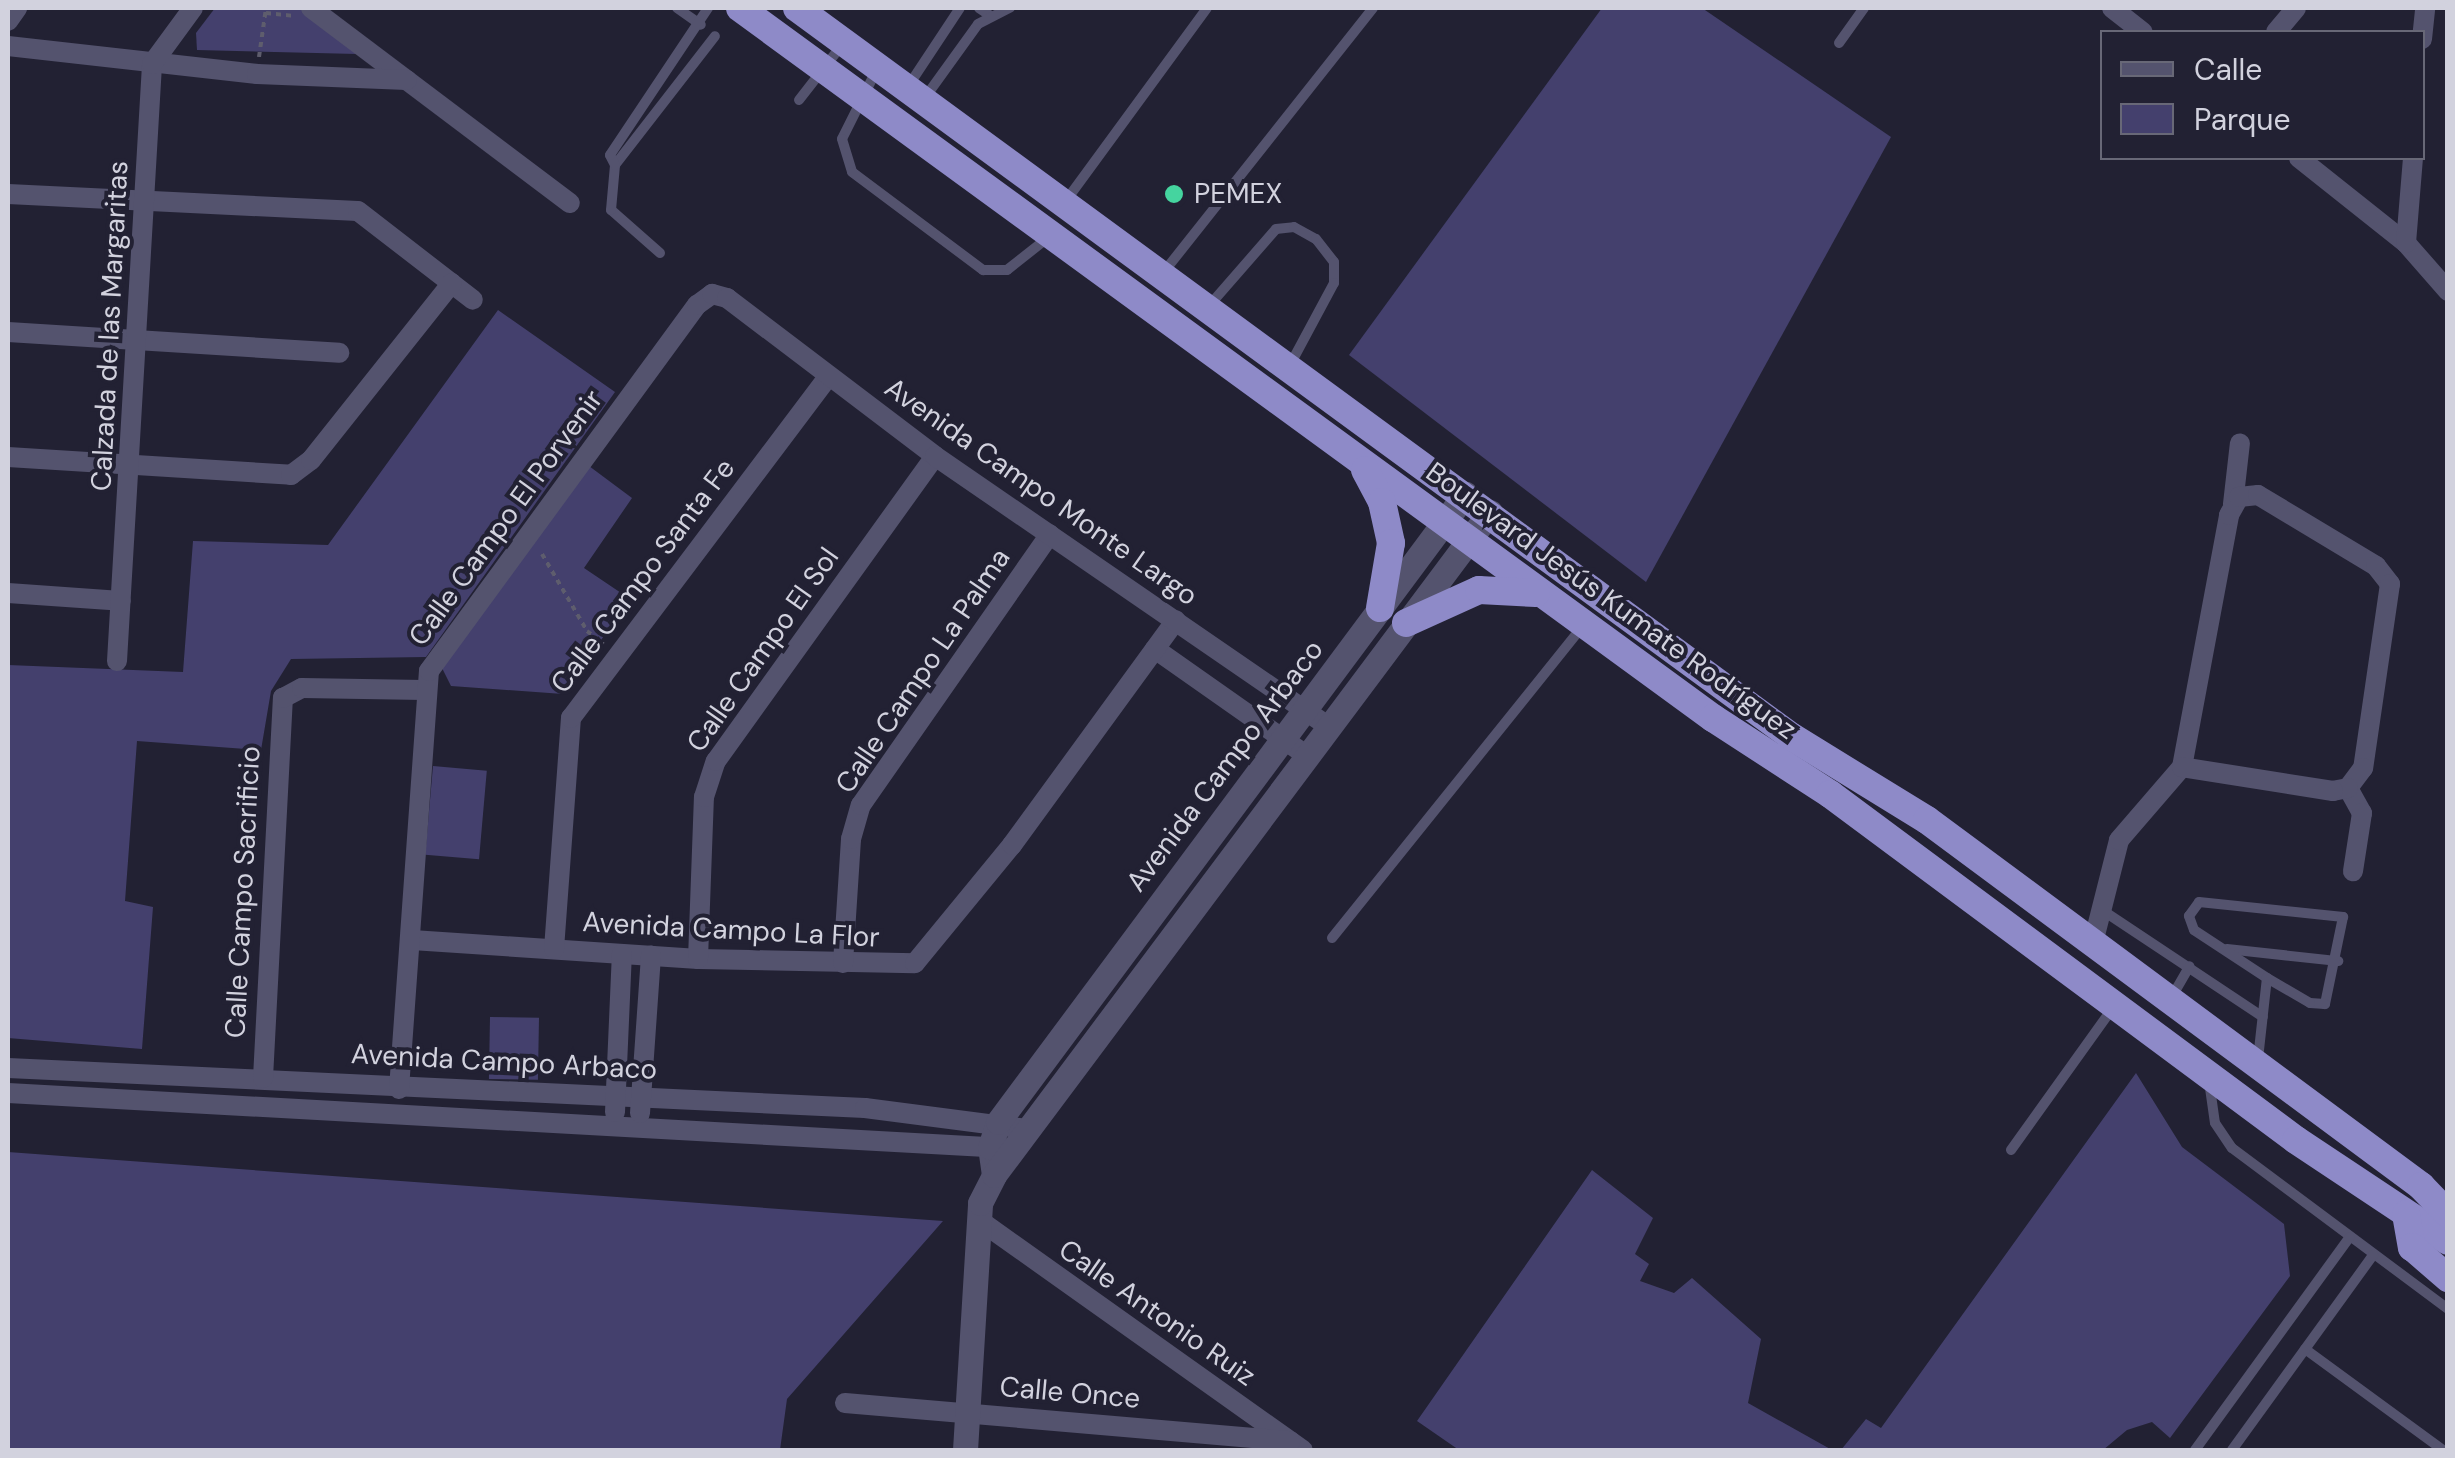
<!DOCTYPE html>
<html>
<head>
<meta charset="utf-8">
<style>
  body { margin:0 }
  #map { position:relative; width:2455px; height:1458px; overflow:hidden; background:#222133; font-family:"DM Sans",sans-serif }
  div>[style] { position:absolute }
  .green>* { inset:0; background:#44406d; transform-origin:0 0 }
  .path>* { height:4px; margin-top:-2px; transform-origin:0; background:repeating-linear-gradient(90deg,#5e5d6d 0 5px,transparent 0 10px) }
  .service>* { height:10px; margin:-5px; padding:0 5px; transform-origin:5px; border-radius:5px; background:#54536e }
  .minor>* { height:20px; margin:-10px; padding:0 10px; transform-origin:10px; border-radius:10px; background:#54536e }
  .tertiary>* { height:25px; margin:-12.5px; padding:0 12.5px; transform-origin:12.5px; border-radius:12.5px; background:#54536e }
  .trunk>* { height:28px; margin:-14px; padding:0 14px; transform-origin:14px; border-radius:14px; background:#8e8ac8 }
  .dots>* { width:28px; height:28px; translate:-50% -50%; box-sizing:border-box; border:5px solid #222133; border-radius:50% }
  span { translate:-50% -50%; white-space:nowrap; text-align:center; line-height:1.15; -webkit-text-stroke:8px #222133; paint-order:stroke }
  .poi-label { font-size:28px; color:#d2d2de }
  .left { translate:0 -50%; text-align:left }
  .street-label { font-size:28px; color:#d2d2de }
  .frame { position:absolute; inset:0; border:10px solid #d2d2de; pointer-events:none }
  .legend { position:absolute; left:2100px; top:30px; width:325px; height:130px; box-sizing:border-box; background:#222133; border:2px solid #686877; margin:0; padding:12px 18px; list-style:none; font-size:30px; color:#d2d2de }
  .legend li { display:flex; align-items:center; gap:20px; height:50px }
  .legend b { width:50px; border:2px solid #686877 }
</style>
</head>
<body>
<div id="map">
  <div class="green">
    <div style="clip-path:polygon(215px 8px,301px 8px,357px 54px,197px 50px,196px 33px)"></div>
    <div style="clip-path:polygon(1602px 8px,1702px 8px,1891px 137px,1646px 582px,1349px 355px)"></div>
    <div style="clip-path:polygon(498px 310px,615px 392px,426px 657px,291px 659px,271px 691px,261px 750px,137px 741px,125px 901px,153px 907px,142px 1049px,8px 1038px,8px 665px,183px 672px,193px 541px,328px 545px)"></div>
    <div style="clip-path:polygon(589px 466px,632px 498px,584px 568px,630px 599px,563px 694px,451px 686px,440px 664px)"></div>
    <div style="left:433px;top:766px;width:54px;height:89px;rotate:5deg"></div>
    <div style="left:490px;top:1017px;width:49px;height:62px;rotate:1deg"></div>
    <div style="clip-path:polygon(2136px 1073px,2182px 1147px,2284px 1224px,2290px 1276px,2170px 1438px,2152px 1422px,2127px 1430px,2103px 1450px,1841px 1450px,1866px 1419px,1881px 1428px)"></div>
    <div style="clip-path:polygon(8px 1152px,943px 1221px,787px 1399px,780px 1450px,8px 1450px)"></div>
    <div style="clip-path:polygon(1592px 1170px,1653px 1218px,1635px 1254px,1649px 1264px,1640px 1281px,1674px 1293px,1692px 1278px,1761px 1339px,1748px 1403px,1832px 1450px,1459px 1450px,1417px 1421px)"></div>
  </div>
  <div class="path">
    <div style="left:266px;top:13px;width:30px;rotate:6deg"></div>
    <div style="left:259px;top:57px;width:49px;rotate:-81.9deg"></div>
    <div style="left:542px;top:554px;width:89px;rotate:59.7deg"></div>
    <div style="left:587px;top:631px;width:21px;rotate:39deg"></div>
  </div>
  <div class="service">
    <div style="left:677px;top:8px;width:29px;rotate:35deg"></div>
    <div style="left:979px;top:8px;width:14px;rotate:34deg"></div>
    <div style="left:1839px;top:43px;width:43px;rotate:-54.5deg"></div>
    <div style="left:877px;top:69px;width:78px;rotate:116.6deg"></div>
    <div style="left:842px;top:139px;width:34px;rotate:73deg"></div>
    <div style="left:852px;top:172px;width:164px;rotate:36.8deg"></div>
    <div style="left:983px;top:270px;width:24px"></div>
    <div style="left:1007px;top:270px;width:55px;rotate:-38.3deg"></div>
    <div style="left:909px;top:85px;width:92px;rotate:-56.5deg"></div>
    <div style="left:924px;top:99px;width:92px;rotate:-54.2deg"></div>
    <div style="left:978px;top:24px;width:36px;rotate:-27deg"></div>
    <div style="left:799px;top:100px;width:68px;rotate:-52.1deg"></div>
    <div style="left:615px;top:165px;width:163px;rotate:-52.2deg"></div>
    <div style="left:1065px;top:202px;width:240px;rotate:-53.8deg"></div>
    <div style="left:660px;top:253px;width:65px;rotate:-138.7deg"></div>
    <div style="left:611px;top:210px;width:45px;rotate:-84.9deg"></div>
    <div style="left:615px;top:165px;width:11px;rotate:-117deg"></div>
    <div style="left:610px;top:155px;width:177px;rotate:-56.3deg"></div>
    <div style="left:1163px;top:273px;width:338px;rotate:-51.6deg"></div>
    <div style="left:1208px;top:307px;width:103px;rotate:-48.9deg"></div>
    <div style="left:1276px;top:229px;width:18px;rotate:-6deg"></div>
    <div style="left:1294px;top:227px;width:25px;rotate:29deg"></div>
    <div style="left:1316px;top:239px;width:29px;rotate:52deg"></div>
    <div style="left:1334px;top:262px;width:21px;rotate:90deg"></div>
    <div style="left:1334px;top:283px;width:93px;rotate:118.2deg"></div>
    <div style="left:2102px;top:910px;width:193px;rotate:33.6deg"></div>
    <div style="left:1332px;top:938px;width:402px;rotate:-51.2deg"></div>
    <div style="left:2227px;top:949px;width:112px;rotate:6.2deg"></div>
    <div style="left:2170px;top:1000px;width:39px;rotate:-60deg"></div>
    <div style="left:2258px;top:1059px;width:81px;rotate:-83.7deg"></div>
    <div style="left:2267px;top:978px;width:87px;rotate:-146.7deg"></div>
    <div style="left:2194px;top:930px;width:15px;rotate:-110deg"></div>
    <div style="left:2189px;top:916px;width:17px;rotate:-54deg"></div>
    <div style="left:2199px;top:902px;width:145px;rotate:5.9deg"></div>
    <div style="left:2343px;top:917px;width:89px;rotate:101.7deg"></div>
    <div style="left:2325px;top:1004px;width:15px;rotate:-176deg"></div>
    <div style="left:2310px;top:1003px;width:50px;rotate:-149.8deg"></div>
    <div style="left:2209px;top:1081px;width:42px;rotate:81.9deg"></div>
    <div style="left:2215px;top:1123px;width:30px;rotate:56deg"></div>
    <div style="left:2232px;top:1148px;width:269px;rotate:36.7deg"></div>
    <div style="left:2011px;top:1150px;width:177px;rotate:-54.4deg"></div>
    <div style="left:2305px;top:1349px;width:171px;rotate:36.2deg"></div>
    <div style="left:2195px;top:1450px;width:263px;rotate:-54deg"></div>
    <div style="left:2232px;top:1450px;width:241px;rotate:-54.1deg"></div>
  </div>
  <div class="minor">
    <div style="left:311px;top:8px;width:324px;rotate:37deg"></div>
    <div style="left:2112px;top:8px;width:39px;rotate:38deg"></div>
    <div style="left:8px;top:21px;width:16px;rotate:-55deg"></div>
    <div style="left:2276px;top:32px;width:31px;rotate:-50deg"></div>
    <div style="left:2422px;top:39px;width:31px;rotate:-84deg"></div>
    <div style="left:8px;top:46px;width:251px;rotate:6.4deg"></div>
    <div style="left:257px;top:74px;width:150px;rotate:2.3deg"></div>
    <div style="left:2299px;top:158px;width:137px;rotate:38.5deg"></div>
    <div style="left:2406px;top:243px;width:64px;rotate:48.8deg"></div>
    <div style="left:8px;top:194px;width:350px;rotate:2.8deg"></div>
    <div style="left:358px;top:211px;width:145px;rotate:37.7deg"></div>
    <div style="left:2406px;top:243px;width:85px;rotate:-85.3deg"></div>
    <div style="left:8px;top:332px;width:332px;rotate:3.6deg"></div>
    <div style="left:8px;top:457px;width:284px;rotate:3.6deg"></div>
    <div style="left:291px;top:475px;width:25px;rotate:-37deg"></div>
    <div style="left:311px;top:460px;width:226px;rotate:-51.5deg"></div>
    <div style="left:2233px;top:504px;width:61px;rotate:-83.5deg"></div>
    <div style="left:8px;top:593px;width:113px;rotate:4deg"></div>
    <div style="left:1155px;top:649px;width:186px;rotate:35.1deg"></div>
    <div style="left:117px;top:661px;width:598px;rotate:-86.64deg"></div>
    <div style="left:152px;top:64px;width:69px;rotate:-53.8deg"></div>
    <div style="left:2348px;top:788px;width:29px;rotate:61deg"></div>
    <div style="left:2362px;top:813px;width:59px;rotate:98.8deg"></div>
    <div style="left:412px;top:940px;width:287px;rotate:3.8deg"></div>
    <div style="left:698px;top:959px;width:217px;rotate:1.1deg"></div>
    <div style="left:915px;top:963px;width:153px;rotate:-50.6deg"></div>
    <div style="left:1012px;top:845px;width:278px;rotate:-53.9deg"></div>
    <div style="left:2093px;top:943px;width:106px;rotate:-75.8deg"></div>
    <div style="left:2119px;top:840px;width:96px;rotate:-49.2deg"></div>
    <div style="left:2182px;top:767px;width:256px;rotate:-79.4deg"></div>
    <div style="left:2229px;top:515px;width:21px;rotate:-61deg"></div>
    <div style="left:2239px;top:497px;width:19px;rotate:-6deg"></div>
    <div style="left:2258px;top:495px;width:138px;rotate:31deg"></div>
    <div style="left:2376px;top:566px;width:23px;rotate:52deg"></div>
    <div style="left:2390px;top:584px;width:186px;rotate:98.3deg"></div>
    <div style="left:2363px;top:768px;width:25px;rotate:127deg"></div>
    <div style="left:2348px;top:788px;width:15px;rotate:169deg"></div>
    <div style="left:2333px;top:791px;width:153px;rotate:-171deg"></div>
    <div style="left:554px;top:949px;width:232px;rotate:-85.8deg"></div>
    <div style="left:571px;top:718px;width:427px;rotate:-53deg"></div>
    <div style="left:698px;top:959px;width:162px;rotate:-87.9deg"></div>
    <div style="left:704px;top:797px;width:38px;rotate:-72deg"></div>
    <div style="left:716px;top:761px;width:375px;rotate:-54.3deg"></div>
    <div style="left:843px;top:963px;width:124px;rotate:-86.3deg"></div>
    <div style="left:851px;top:839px;width:35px;rotate:-74deg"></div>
    <div style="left:861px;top:805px;width:330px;rotate:-55.1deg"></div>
    <div style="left:8px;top:1068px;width:858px;rotate:2.67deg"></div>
    <div style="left:865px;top:1108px;width:163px;rotate:7.4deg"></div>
    <div style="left:263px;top:1078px;width:381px;rotate:-87deg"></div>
    <div style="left:283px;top:698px;width:21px;rotate:-28deg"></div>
    <div style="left:302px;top:688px;width:122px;rotate:0.9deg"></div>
    <div style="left:399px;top:1089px;width:419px;rotate:-85.9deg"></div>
    <div style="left:429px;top:671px;width:454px;rotate:-53.8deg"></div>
    <div style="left:697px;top:305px;width:19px;rotate:-36deg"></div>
    <div style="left:712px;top:294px;width:16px;rotate:15deg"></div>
    <div style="left:727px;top:298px;width:261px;rotate:37.2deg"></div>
    <div style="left:935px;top:456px;width:477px;rotate:34.5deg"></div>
    <div style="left:8px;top:1093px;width:998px;rotate:3.16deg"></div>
    <div style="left:615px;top:1112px;width:158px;rotate:-87.5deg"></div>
    <div style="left:640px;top:1113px;width:158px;rotate:-86deg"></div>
    <div style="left:979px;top:1220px;width:397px;rotate:35.4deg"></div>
    <div style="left:845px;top:1403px;width:447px;rotate:4.9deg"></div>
  </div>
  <div class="tertiary">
    <div style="left:994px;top:1175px;width:28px;rotate:-98deg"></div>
    <div style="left:990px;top:1147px;width:26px;rotate:-72deg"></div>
    <div style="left:998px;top:1122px;width:783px;rotate:-53.36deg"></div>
    <div style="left:965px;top:1450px;width:247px;rotate:-86.5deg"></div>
    <div style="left:980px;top:1203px;width:31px;rotate:-63deg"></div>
    <div style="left:994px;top:1175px;width:828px;rotate:-53.2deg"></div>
  </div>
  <div class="trunk">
    <div style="left:740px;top:8px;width:1205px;rotate:36.12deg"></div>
    <div style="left:1713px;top:718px;width:140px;rotate:33deg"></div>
    <div style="left:1830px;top:794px;width:580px;rotate:36.59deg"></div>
    <div style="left:2296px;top:1140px;width:182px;rotate:33.6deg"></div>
    <div style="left:797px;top:8px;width:1233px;rotate:36.23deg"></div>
    <div style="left:1792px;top:737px;width:158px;rotate:31.6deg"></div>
    <div style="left:1927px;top:820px;width:615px;rotate:36.53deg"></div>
    <div style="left:2421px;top:1186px;width:39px;rotate:46deg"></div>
    <div style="left:1365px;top:470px;width:36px;rotate:62deg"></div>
    <div style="left:1382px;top:502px;width:42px;rotate:77.6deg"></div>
    <div style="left:1391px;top:543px;width:66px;rotate:99.6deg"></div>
    <div style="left:1406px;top:623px;width:80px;rotate:-24.3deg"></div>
    <div style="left:1479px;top:590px;width:57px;rotate:3deg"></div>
    <div style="left:2406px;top:1214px;width:34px;rotate:80deg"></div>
    <div style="left:2412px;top:1247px;width:48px;rotate:40.7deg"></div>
  </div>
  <div class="dots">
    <div style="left:1174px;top:194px;background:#45d49f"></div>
  </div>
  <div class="poi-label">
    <span class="left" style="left:1194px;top:194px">PEMEX</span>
  </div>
  <div class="street-label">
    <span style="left:110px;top:326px;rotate:-87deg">Calzada de las Margaritas</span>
    <span style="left:1041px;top:492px;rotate:35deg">Avenida Campo Monte Largo</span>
    <span style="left:506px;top:518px;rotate:-54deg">Calle Campo El Porvenir</span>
    <span style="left:643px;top:576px;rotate:-53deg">Calle Campo Santa Fe</span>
    <span style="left:1611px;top:601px;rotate:36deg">Boulevard Jesús Kumate Rodríguez</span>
    <span style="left:763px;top:650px;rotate:-55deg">Calle Campo El Sol</span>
    <span style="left:923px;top:671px;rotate:-56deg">Calle Campo La Palma</span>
    <span style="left:1225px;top:766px;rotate:-53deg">Avenida Campo Arbaco</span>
    <span style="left:243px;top:892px;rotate:-87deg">Calle Campo Sacrificio</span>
    <span style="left:731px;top:930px;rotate:3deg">Avenida Campo La Flor</span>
    <span style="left:504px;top:1062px;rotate:3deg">Avenida Campo Arbaco</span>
    <span style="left:1157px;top:1313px;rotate:35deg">Calle Antonio Ruiz</span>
    <span style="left:1070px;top:1393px;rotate:5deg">Calle Once</span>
  </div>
  <div class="frame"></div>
  <ul class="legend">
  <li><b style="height:12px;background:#54536e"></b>Calle</li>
  <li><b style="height:28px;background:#44406d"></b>Parque</li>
  </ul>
</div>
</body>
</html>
